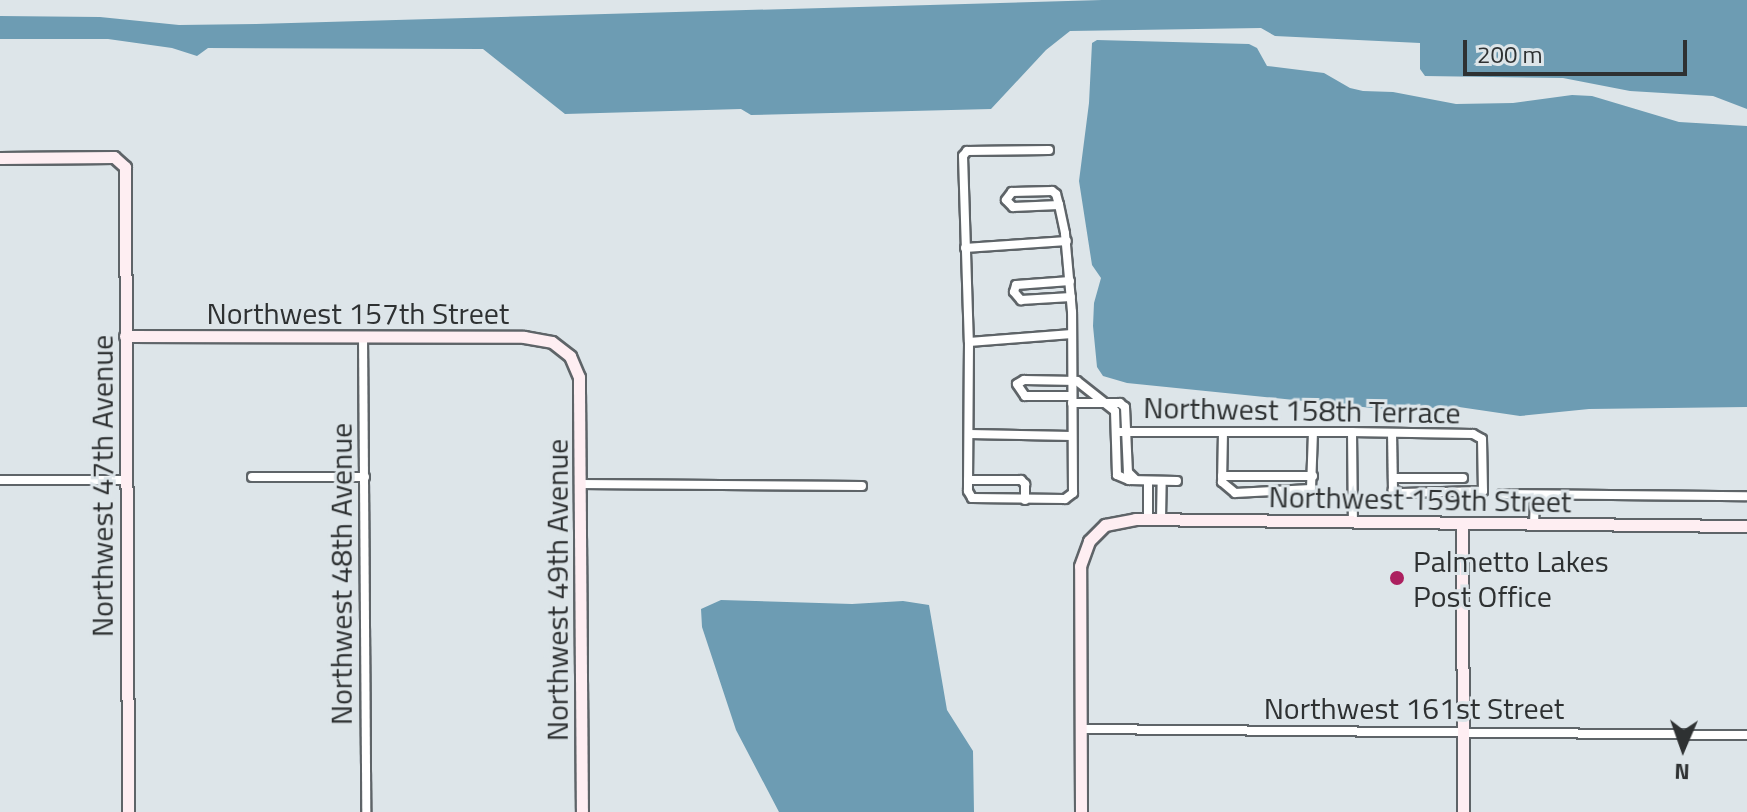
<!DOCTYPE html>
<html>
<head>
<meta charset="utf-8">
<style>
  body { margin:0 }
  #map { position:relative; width:1747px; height:812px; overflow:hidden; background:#dde5e9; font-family:"Titillium Web",sans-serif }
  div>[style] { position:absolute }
  .water>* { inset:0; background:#6d9cb3 }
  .roads { filter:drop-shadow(2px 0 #5e6468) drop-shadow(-2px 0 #5e6468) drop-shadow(0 2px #5e6468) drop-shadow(0 -2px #5e6468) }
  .street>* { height:8px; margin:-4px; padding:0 4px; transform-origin:4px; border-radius:4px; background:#fff }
  .secondary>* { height:11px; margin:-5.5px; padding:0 5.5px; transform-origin:5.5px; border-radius:5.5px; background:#feeef2 }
  .dots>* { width:22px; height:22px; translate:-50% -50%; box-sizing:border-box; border:4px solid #dde5e9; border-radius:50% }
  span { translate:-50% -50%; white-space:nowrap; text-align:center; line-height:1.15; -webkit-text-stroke:6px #dde5e9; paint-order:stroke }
  .street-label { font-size:30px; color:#2e3132 }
  .poi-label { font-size:30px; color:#2e3132 }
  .left { translate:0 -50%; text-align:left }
  .north { position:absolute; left:1643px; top:708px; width:80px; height:80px; -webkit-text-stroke:6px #dde5e9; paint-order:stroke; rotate:182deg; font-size:22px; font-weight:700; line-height:32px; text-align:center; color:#2e3132 }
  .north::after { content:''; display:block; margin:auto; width:28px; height:36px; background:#2e3132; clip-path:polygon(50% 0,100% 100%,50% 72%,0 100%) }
  .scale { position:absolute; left:1463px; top:40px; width:224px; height:36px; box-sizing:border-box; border:4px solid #2e3132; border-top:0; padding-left:10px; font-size:24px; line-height:28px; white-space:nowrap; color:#2e3132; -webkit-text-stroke:6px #dde5e9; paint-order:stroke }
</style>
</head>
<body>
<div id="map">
  <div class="water">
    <div style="clip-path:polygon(1102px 0,1747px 0,1747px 109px,1713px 96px,1630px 91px,1563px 78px,1425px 76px,1420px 69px,1420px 43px,1275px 36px,1261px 28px,1070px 31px,1046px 50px,991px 109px,751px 115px,741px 109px,565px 114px,483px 49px,208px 48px,197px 56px,172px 48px,108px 39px,0 39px,0 16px,100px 17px,179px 25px,256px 24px)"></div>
    <div style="clip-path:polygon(1097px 40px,1249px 44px,1257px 48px,1267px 66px,1324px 73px,1350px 88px,1363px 91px,1393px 92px,1456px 104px,1513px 103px,1572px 95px,1592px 96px,1679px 122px,1747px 126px,1747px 407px,1589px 409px,1520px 416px,1459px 407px,1392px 410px,1127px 383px,1103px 376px,1097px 367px,1093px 326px,1094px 303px,1101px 278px,1092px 265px,1079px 181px,1089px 103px,1092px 43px)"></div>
    <div style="clip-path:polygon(721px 600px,852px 604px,903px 601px,929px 605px,947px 710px,973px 751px,974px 812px,779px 812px,736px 730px,702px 627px,701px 609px)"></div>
  </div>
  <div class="roads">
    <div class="street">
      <div style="left:1049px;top:150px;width:82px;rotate:179.3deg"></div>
      <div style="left:967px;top:151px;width:6px;rotate:129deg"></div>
      <div style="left:963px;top:156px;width:186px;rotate:88.2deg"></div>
      <div style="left:969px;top:342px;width:149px;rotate:90.4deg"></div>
      <div style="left:968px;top:491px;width:8px;rotate:60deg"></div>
      <div style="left:972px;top:498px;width:93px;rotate:0.6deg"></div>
      <div style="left:1065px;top:499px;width:10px;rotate:-37deg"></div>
      <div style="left:1073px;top:493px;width:181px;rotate:-90.3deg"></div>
      <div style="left:1072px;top:312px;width:79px;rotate:-95.1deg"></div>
      <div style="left:1065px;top:233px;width:29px;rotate:-102deg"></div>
      <div style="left:1059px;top:205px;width:11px;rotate:-105deg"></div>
      <div style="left:1056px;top:194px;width:5px;rotate:-143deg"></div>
      <div style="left:1052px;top:191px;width:40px;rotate:178.6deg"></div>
      <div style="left:1012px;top:192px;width:10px;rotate:127deg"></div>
      <div style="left:1006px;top:200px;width:10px;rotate:45deg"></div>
      <div style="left:1013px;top:207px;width:46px;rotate:-2.5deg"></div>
      <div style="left:965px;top:248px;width:102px;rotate:-3.9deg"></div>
      <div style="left:1070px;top:281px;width:54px;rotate:175.8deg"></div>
      <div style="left:1016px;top:285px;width:7px;rotate:106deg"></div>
      <div style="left:1014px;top:292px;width:11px;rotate:49deg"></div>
      <div style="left:1021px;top:300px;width:50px;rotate:-3.4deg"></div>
      <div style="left:363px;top:336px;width:476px;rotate:89.6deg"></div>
      <div style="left:969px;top:342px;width:103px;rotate:-4.4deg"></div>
      <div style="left:1072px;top:396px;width:47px;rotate:180deg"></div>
      <div style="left:1025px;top:396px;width:14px;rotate:-124deg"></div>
      <div style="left:1017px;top:384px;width:8px;rotate:-30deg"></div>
      <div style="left:1024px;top:380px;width:53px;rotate:1.1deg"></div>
      <div style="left:1077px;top:381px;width:48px;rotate:38.3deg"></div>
      <div style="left:1115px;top:411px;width:64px;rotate:88.2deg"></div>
      <div style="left:1117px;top:475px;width:13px;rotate:23deg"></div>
      <div style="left:1129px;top:480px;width:48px;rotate:1.2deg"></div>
      <div style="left:1072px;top:403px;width:48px"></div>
      <div style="left:1120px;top:403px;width:6px;rotate:39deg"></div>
      <div style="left:1125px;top:407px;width:65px;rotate:87.4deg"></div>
      <div style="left:1128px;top:472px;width:10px;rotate:45deg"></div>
      <div style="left:1116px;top:432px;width:234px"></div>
      <div style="left:1350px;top:432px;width:123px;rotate:0.9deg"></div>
      <div style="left:1473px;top:434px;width:10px;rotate:29deg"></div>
      <div style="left:1482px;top:439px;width:52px;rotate:88.9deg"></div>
      <div style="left:1483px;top:491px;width:82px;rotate:178.6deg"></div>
      <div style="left:1401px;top:493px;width:9px;rotate:-159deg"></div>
      <div style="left:1393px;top:490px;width:57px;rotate:-91deg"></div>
      <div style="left:1223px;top:432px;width:50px;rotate:91.1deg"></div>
      <div style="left:1222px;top:482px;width:17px;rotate:40deg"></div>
      <div style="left:1235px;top:493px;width:76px;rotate:-3deg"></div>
      <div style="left:1311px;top:489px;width:57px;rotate:-88deg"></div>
      <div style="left:1352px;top:432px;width:90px;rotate:89.4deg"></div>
      <div style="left:969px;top:434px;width:103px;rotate:1.1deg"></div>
      <div style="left:1222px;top:476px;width:91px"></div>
      <div style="left:252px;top:477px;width:113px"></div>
      <div style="left:1393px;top:478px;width:70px"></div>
      <div style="left:0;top:480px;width:127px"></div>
      <div style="left:968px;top:480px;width:53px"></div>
      <div style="left:1021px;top:480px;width:6px;rotate:45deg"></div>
      <div style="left:1025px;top:484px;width:16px;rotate:90deg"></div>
      <div style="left:580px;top:484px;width:282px;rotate:0.4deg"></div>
      <div style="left:1502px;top:494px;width:245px;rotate:0.5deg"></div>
      <div style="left:1148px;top:519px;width:38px;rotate:-90deg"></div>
      <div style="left:1161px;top:520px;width:39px;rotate:-89deg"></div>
      <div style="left:1534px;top:525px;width:30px;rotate:-88deg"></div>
      <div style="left:1081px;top:729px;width:666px;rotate:0.52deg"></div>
    </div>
    <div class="secondary">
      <div style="left:0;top:158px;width:114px;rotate:-0.5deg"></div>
      <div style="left:114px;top:157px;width:15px;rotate:42deg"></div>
      <div style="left:125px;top:167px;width:645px;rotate:89.73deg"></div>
      <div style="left:125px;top:336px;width:399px;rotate:0.1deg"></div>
      <div style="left:524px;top:337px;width:28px;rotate:10deg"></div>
      <div style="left:552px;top:342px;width:23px;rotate:38deg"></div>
      <div style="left:570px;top:356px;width:23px;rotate:67deg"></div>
      <div style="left:579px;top:377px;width:12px;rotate:90deg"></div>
      <div style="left:579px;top:389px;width:423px;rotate:89.6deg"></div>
      <div style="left:1462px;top:523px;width:289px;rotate:89.8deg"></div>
      <div style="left:1081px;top:812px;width:246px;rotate:-90.2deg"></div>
      <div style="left:1080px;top:566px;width:27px;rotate:-70deg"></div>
      <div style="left:1089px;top:541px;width:23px;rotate:-45deg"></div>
      <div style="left:1105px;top:525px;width:31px;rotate:-11deg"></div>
      <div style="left:1135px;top:519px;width:612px;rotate:0.66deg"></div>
    </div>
  </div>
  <div class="dots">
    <div style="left:1397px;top:578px;background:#ac205f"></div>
  </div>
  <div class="street-label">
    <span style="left:358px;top:313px">Northwest 157th Street</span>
    <span style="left:1302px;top:410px;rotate:1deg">Northwest 158th Terrace</span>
    <span style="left:102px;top:486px;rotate:-90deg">Northwest 47th Avenue</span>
    <span style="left:1420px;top:499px;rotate:1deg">Northwest 159th Street</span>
    <span style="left:341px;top:574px;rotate:-90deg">Northwest 48th Avenue</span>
    <span style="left:557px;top:590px;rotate:-90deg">Northwest 49th Avenue</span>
    <span style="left:1414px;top:708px">Northwest 161st Street</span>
  </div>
  <div class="poi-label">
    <span class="left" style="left:1413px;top:578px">Palmetto Lakes<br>Post Office</span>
  </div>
  <div class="north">N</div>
  <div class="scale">200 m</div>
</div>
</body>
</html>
